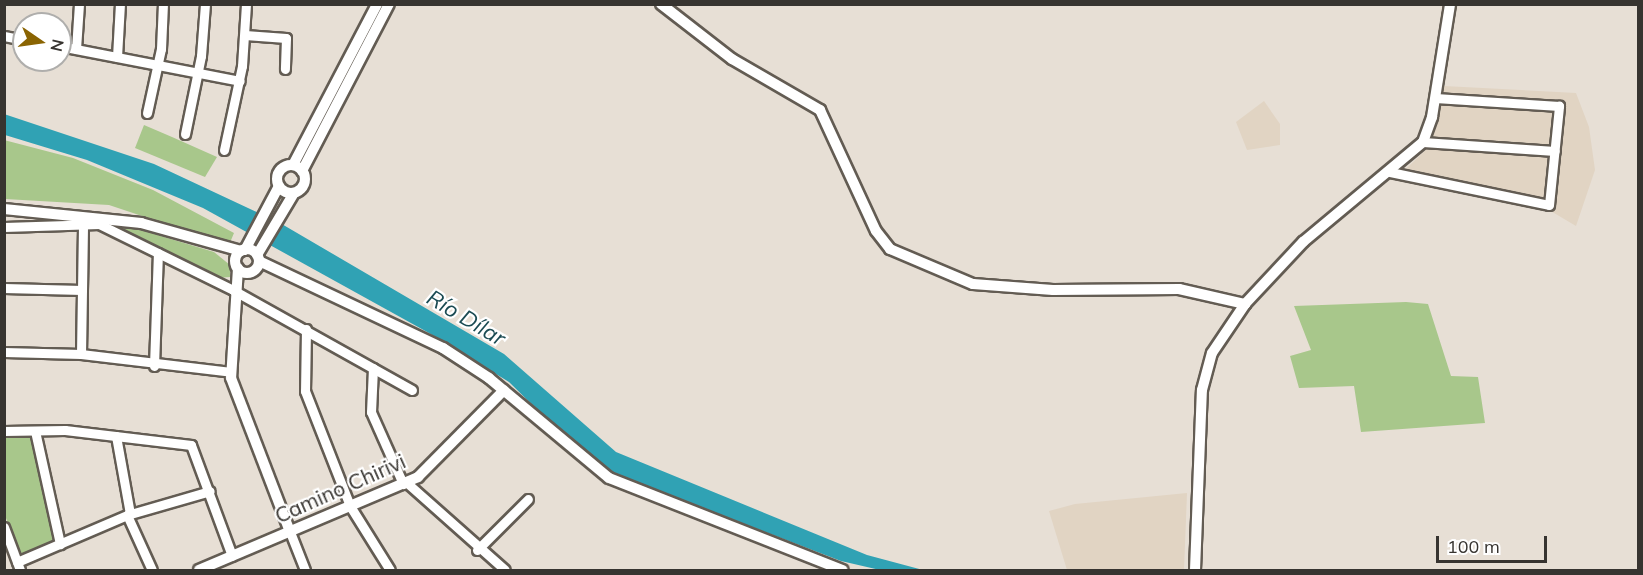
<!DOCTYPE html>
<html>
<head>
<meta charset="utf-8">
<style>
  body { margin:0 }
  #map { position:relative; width:1643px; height:575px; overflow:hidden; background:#e7dfd5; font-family:Mulish,sans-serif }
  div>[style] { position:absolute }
  .built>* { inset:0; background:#e1d4c3 }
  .green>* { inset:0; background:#a8c78b }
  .water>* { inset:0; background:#30a2b4 }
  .roads { filter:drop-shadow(2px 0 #635c53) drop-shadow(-2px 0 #635c53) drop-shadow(0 2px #635c53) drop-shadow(0 -2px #635c53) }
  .minor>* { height:9px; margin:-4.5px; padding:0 4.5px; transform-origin:4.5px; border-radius:4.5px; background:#fff }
  .tertiary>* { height:10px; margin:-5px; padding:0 5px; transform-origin:5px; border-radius:5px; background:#fff }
  .tertiary>.ring { margin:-5px; padding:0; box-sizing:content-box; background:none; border:10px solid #fff; border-radius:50% }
  span { translate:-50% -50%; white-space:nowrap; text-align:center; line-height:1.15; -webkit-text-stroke:4.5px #fff; paint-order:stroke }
  .street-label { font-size:21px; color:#373430 }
  .water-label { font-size:22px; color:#1b4b53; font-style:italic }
  .frame { position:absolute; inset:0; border:6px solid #373430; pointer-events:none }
  .north { position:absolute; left:12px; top:12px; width:60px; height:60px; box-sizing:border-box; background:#fff; border:2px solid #afaeac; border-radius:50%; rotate:103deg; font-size:16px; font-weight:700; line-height:24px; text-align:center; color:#373430 }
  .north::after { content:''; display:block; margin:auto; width:21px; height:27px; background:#8a6402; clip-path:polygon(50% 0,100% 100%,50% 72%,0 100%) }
  .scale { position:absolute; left:1436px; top:536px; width:111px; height:27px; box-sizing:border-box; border:3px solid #373430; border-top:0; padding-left:8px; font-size:18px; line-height:21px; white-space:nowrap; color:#373430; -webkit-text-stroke:4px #fff; paint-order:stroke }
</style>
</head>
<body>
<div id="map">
  <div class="built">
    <div style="clip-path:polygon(1444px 86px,1576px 93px,1589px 127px,1595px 170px,1576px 226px,1549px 210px,1394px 180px,1428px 148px)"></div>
    <div style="clip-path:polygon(1264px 101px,1280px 124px,1280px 145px,1247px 150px,1236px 122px)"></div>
    <div style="clip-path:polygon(1187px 493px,1184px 570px,1067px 570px,1049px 511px,1075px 504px)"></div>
  </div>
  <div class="green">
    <div style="clip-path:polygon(144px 125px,172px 137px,217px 157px,205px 177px,135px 148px)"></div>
    <div style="clip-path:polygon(4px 140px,73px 158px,153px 190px,234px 233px,229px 245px,109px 205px,5px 199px)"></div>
    <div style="clip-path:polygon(101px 218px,214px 252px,230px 265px,230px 277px,217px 278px)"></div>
    <div style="clip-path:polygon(1406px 302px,1428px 304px,1451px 376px,1478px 377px,1485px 423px,1361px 432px,1354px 386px,1299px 388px,1290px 356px,1311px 350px,1294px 306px)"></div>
    <div style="clip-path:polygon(32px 434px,55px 542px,19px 557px,5px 515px,4px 435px)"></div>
  </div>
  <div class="water">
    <div style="clip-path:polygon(4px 114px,154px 164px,280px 223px,504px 354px,616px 452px,867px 555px,923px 570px,880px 570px,841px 561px,617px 475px,564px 436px,509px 382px,429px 333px,203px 208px,87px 160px,5px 135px)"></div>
  </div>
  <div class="roads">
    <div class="minor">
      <div style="left:245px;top:35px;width:41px;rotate:4.2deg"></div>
      <div style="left:286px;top:38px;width:31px;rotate:92deg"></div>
      <div style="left:4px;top:36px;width:20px;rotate:11deg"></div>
      <div style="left:60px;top:46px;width:183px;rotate:11deg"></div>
      <div style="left:76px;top:49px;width:45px;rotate:-86.2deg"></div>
      <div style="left:117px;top:57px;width:53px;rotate:-86.8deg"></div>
      <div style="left:147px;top:113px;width:66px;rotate:-77.7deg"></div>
      <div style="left:161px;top:49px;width:45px;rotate:-87.5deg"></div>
      <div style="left:185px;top:134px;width:80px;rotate:-78.4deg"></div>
      <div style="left:201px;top:56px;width:52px;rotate:-85.6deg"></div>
      <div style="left:1423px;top:142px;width:132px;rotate:3.9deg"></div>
      <div style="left:224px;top:150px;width:86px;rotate:-77.9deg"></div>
      <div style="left:242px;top:66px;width:62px;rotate:-86.3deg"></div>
      <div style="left:1390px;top:172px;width:162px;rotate:11.7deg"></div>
      <div style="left:1549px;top:205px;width:100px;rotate:-84.2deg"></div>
      <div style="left:1559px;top:106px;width:124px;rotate:-176.3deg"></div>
      <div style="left:4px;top:227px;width:95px;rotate:-1.8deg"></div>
      <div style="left:99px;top:224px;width:149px;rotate:26.2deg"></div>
      <div style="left:233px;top:290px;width:205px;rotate:29.2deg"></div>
      <div style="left:4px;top:288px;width:78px;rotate:1.5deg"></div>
      <div style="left:306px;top:329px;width:62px;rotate:90.9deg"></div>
      <div style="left:305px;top:391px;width:123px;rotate:68.6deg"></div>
      <div style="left:350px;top:506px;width:75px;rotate:58deg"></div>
      <div style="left:4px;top:352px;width:77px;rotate:1.5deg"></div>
      <div style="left:81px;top:354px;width:151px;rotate:6.8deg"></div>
      <div style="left:81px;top:354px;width:128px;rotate:-89.1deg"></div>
      <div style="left:154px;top:366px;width:113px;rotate:-88deg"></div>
      <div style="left:373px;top:368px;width:44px;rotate:92.6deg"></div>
      <div style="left:371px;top:412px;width:79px;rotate:66deg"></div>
      <div style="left:4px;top:431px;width:61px;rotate:-0.9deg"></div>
      <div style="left:65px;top:430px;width:127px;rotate:6.8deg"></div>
      <div style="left:191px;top:445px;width:118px;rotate:69.7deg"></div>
      <div style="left:35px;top:431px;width:116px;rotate:77.5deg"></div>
      <div style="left:116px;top:436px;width:79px;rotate:79.8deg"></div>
      <div style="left:406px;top:482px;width:132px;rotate:41.6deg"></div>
      <div style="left:127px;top:515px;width:60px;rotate:65.6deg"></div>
      <div style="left:4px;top:527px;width:46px;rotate:69.6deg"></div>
      <div style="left:290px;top:532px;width:41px;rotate:68.5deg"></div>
      <div style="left:477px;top:550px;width:72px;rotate:-45deg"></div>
      <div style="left:17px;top:562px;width:120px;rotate:-23.1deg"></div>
      <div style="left:127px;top:515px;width:86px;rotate:-16.1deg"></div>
    </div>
    <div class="tertiary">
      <div style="left:661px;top:4px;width:90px;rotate:37.8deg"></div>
      <div style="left:732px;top:59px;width:102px;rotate:30.1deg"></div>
      <div style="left:820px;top:110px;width:133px;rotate:65.2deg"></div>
      <div style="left:876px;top:231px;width:23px;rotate:52deg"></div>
      <div style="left:890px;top:249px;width:90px;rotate:22.9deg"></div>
      <div style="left:973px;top:284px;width:80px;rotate:4.3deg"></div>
      <div style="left:1053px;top:290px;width:126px;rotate:-0.5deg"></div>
      <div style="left:1179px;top:289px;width:68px;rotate:12.8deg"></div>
      <div style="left:293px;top:165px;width:182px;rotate:-62.4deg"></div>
      <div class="ring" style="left:277px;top:165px;width:18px;height:18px"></div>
      <div style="left:302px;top:171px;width:188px;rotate:-62.5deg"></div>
      <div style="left:4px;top:209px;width:138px;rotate:5.8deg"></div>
      <div style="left:141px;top:223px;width:104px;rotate:15.6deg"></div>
      <div class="ring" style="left:235px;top:249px;width:14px;height:14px"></div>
      <div style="left:245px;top:250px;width:72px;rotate:-62deg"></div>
      <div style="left:257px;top:255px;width:72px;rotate:-59.2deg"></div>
      <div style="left:259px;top:261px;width:204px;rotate:25.3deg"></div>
      <div style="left:443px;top:348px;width:55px;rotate:33.1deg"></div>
      <div style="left:489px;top:378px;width:156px;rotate:39.8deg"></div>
      <div style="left:609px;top:478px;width:251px;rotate:21.5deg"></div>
      <div style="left:238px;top:268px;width:110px;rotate:93.6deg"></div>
      <div style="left:231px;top:378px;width:165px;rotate:69deg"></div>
      <div style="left:199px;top:570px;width:238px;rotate:-23deg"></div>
      <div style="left:418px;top:477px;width:122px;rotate:-45.3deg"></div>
      <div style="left:1195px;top:570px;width:180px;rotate:-87.8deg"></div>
      <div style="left:1202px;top:390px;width:38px;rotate:-75deg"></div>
      <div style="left:1212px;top:353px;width:59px;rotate:-56deg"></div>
      <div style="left:1245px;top:304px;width:85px;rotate:-46.9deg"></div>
      <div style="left:1303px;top:242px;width:156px;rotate:-39.8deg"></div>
      <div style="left:1423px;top:142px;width:27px;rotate:-70deg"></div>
      <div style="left:1432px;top:117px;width:114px;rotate:-80.9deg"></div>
    </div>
  </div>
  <div class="street-label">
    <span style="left:340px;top:488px;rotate:-24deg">Camino Chirivi</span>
  </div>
  <div class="water-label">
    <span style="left:466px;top:318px;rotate:31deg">Río Dílar</span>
  </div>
  <div class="frame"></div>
  <div class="north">N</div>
  <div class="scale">100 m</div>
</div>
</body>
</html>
